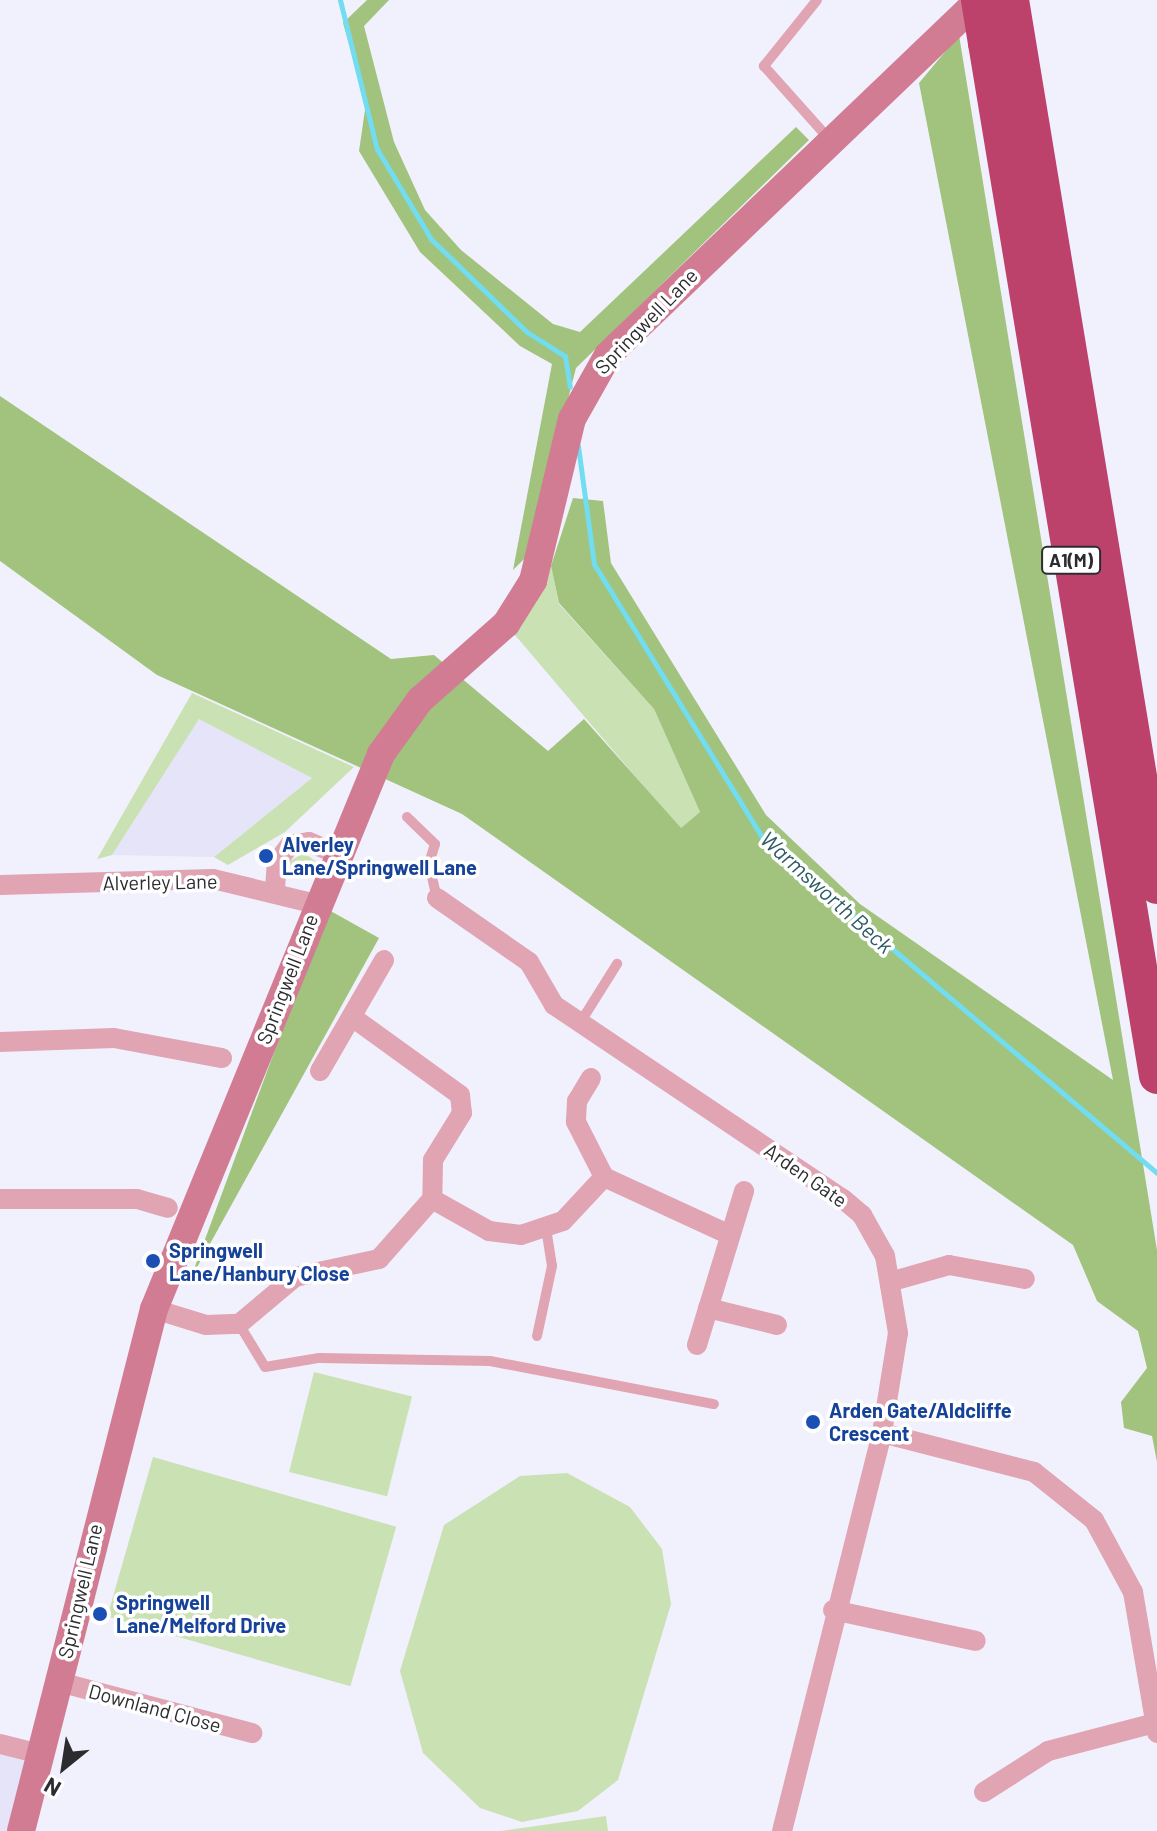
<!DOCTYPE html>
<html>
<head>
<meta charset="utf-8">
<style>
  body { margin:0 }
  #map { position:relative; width:1157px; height:1831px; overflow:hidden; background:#f1f1fd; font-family:Barlow,sans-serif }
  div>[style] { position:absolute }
  .built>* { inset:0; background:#e5e4f8 }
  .green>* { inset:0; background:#cae1b4; transform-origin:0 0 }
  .forest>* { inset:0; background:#a1c37d }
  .stream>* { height:5px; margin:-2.5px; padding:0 2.5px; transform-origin:2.5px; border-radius:2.5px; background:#72dcf0 }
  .lane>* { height:10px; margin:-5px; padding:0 5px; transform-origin:5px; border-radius:5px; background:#e0a4b3 }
  .street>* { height:20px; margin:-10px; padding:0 10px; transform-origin:10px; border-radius:10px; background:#e0a4b3 }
  .secondary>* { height:28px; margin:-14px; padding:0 14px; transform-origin:14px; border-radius:14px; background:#d27c94 }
  .highway>* { height:36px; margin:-18px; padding:0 18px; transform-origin:18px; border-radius:18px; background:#bc416b }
  .highway-bridge>* { height:36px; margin:-18px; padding:0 18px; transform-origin:18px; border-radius:18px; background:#bc416b }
  .dots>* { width:22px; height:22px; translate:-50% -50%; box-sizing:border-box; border:4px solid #fff; border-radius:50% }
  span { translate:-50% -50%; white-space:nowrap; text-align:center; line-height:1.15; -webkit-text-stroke:7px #fff; paint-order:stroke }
  .shield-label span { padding:2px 6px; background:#fff; border:2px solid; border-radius:6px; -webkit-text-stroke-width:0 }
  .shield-label { font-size:18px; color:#2c2c30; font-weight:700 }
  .street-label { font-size:20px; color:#2c2c30 }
  .transit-label { font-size:20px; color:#164399; font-weight:700 }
  .left { translate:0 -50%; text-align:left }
  .water-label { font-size:22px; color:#2d5b64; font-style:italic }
  .north { position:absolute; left:24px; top:1727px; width:80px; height:80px; -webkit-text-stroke:6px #fff; paint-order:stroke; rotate:210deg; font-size:22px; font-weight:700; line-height:32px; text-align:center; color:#2c2c30 }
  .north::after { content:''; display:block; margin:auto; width:28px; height:36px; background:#2c2c30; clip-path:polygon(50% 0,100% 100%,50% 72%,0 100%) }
</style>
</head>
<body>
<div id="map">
  <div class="built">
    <div style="clip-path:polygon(199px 718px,312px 778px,214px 857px,112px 855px)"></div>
    <div style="clip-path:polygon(0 1735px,34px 1743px,13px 1831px,0 1831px)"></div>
  </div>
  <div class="green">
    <div style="clip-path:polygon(551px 566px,559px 604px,654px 709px,700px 812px,680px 829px,515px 635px)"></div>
    <div style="clip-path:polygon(192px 693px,354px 767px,285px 832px,228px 865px,214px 857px,312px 778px,199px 719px,112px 855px,97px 859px)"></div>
    <div style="clip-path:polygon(304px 853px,318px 863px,292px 877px,290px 861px)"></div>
    <div style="left:314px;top:1372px;width:101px;height:103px;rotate:14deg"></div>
    <div style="left:153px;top:1457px;width:253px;height:166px;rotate:16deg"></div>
    <div style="clip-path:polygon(567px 1473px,630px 1507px,662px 1549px,671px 1604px,618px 1780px,578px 1811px,522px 1822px,480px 1808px,423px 1753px,400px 1671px,444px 1525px,520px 1476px)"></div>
    <div style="clip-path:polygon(606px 1816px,608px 1831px,501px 1831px)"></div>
  </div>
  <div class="forest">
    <div style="clip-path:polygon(367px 0,389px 0,364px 26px,394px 142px,425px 210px,461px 250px,553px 324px,580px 332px,796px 127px,809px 140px,576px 368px,528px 555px,513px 570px,552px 364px,520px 346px,420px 252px,359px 151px,366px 103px,343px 23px)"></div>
    <div style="clip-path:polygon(959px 35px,1157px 1250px,1157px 1462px,1152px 1436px,1124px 1428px,1121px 1402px,1147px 1368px,1138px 1331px,1097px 1301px,1073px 1245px,462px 814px,157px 675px,0 561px,0 396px,391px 659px,434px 655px,548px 751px,584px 719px,681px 828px,700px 812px,654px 709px,559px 603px,551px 566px,573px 498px,603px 501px,611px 563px,766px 815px,860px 904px,1113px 1080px,919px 83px)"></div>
    <div style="clip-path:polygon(327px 909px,379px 938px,190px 1280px)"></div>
  </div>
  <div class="stream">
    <div style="left:340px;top:0;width:154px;rotate:76.1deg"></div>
    <div style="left:377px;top:149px;width:105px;rotate:59deg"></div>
    <div style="left:431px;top:239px;width:134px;rotate:44.1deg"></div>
    <div style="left:527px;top:332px;width:45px;rotate:32.3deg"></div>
    <div style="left:565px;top:356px;width:31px;rotate:81deg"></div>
    <div style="left:578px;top:446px;width:119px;rotate:82.3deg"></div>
    <div style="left:594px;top:564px;width:324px;rotate:58.4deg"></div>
    <div style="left:764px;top:840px;width:515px;rotate:40.28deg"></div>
  </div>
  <div class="lane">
    <div style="left:817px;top:0;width:85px;rotate:128.8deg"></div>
    <div style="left:764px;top:66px;width:99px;rotate:48.3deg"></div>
    <div style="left:407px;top:817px;width:39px;rotate:44deg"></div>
    <div style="left:435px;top:844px;width:21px;rotate:107deg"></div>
    <div style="left:429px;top:864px;width:35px;rotate:77deg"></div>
    <div style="left:580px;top:1023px;width:70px;rotate:-57.9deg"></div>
    <div style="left:239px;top:1324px;width:50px;rotate:58.8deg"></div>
    <div style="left:265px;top:1367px;width:55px;rotate:-9.5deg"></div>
    <div style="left:319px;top:1358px;width:171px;rotate:1deg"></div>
    <div style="left:490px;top:1361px;width:228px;rotate:10.9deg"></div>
    <div style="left:537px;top:1336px;width:72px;rotate:-77.9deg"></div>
    <div style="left:552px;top:1266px;width:37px;rotate:-99deg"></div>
  </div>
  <div class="street">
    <div style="left:0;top:885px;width:213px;rotate:-1.6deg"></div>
    <div style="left:213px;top:879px;width:106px;rotate:13.6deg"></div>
    <div style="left:275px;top:889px;width:27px;rotate:-86deg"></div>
    <div style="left:277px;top:862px;width:21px;rotate:-53deg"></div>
    <div style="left:290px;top:845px;width:19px;rotate:-9deg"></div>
    <div style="left:309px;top:842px;width:28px;rotate:23deg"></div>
    <div style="left:437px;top:898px;width:112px;rotate:34.8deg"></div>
    <div style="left:529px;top:962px;width:50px;rotate:59.8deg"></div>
    <div style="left:554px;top:1005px;width:348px;rotate:33.9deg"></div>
    <div style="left:843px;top:1199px;width:25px;rotate:40deg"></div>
    <div style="left:862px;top:1215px;width:47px;rotate:60.7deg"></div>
    <div style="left:885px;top:1256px;width:78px;rotate:80.4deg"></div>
    <div style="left:898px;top:1333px;width:101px;rotate:99.1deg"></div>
    <div style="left:882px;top:1433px;width:410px;rotate:104.1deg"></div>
    <div style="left:352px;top:1017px;width:133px;rotate:35.8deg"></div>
    <div style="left:460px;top:1095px;width:18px;rotate:84deg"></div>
    <div style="left:462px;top:1113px;width:55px;rotate:121.7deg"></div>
    <div style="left:433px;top:1160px;width:39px;rotate:91deg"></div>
    <div style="left:0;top:1042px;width:114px;rotate:-2deg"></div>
    <div style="left:114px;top:1038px;width:110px;rotate:10.5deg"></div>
    <div style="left:320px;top:1071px;width:128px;rotate:-60deg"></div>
    <div style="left:591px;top:1078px;width:27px;rotate:121deg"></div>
    <div style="left:577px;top:1101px;width:21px;rotate:93deg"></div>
    <div style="left:576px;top:1122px;width:62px;rotate:63deg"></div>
    <div style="left:604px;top:1177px;width:139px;rotate:24.7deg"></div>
    <div style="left:0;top:1199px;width:137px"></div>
    <div style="left:137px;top:1199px;width:32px;rotate:16deg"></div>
    <div style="left:893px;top:1281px;width:58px;rotate:-15.9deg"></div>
    <div style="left:949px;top:1265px;width:77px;rotate:10.4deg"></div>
    <div style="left:708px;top:1308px;width:71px;rotate:13.8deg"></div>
    <div style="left:154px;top:1309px;width:54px;rotate:17.1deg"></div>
    <div style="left:206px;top:1325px;width:33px;rotate:-2deg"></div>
    <div style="left:239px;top:1324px;width:73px;rotate:-40deg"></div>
    <div style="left:295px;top:1277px;width:86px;rotate:-12.1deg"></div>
    <div style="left:379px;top:1259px;width:80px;rotate:-48.5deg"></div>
    <div style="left:432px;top:1199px;width:65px;rotate:29.3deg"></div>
    <div style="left:489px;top:1231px;width:32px;rotate:7deg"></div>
    <div style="left:521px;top:1235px;width:44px;rotate:-18.4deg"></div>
    <div style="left:563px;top:1221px;width:60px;rotate:-47deg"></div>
    <div style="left:697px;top:1345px;width:161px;rotate:-73deg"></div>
    <div style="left:882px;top:1433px;width:157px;rotate:14.4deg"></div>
    <div style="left:1034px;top:1472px;width:77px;rotate:38.7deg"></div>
    <div style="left:1094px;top:1520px;width:82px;rotate:61.6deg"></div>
    <div style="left:1133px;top:1592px;width:143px;rotate:80.3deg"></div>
    <div style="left:833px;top:1610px;width:146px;rotate:12.2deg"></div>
    <div style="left:59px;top:1682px;width:200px;rotate:14.8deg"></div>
    <div style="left:0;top:1744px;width:41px;rotate:14deg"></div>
    <div style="left:984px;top:1792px;width:76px;rotate:-32.6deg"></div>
    <div style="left:1048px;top:1751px;width:111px;rotate:-14.7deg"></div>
  </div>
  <div class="secondary">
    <div style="left:21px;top:1831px;width:539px;rotate:-75.71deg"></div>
    <div style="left:154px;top:1309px;width:600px;rotate:-67.75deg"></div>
    <div style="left:381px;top:754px;width:67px;rotate:-54.2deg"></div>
    <div style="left:420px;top:700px;width:115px;rotate:-41.5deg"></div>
    <div style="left:506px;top:624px;width:51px;rotate:-57.9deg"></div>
    <div style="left:533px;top:581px;width:167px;rotate:-76.5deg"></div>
    <div style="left:572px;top:419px;width:73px;rotate:-60.6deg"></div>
    <div style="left:608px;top:355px;width:513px;rotate:-43.74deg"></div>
  </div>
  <div class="highway">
    <div style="left:1011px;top:0;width:898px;rotate:80.64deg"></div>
    <div style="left:986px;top:43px;width:1047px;rotate:80.6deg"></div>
  </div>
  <div class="highway-bridge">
    <div style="left:979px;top:0;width:44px;rotate:80.8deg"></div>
  </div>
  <div class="dots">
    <div style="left:266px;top:856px;background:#1a4fb4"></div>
    <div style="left:153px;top:1261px;background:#1a4fb4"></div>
    <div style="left:813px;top:1422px;background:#1a4fb4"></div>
    <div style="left:100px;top:1614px;background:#1a4fb4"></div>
  </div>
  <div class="shield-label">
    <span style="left:1071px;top:560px">A1(M)</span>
  </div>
  <div class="street-label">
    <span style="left:646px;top:321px;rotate:-46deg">Springwell Lane</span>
    <span style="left:160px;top:882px;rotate:-1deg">Alverley Lane</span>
    <span style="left:287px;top:979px;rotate:-69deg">Springwell Lane</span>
    <span style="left:806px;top:1175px;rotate:35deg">Arden Gate</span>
    <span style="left:80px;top:1591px;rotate:-77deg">Springwell Lane</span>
    <span style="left:155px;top:1708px;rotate:15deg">Downland Close</span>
  </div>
  <div class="transit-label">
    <span class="left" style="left:282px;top:856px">Alverley<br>Lane/Springwell Lane</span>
    <span class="left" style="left:169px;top:1262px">Springwell<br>Lane/Hanbury Close</span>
    <span class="left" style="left:829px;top:1422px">Arden Gate/Aldcliffe<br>Crescent</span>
    <span class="left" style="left:116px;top:1614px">Springwell<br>Lane/Melford Drive</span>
  </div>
  <div class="water-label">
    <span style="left:827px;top:892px;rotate:42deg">Warmsworth Beck</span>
  </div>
  <div class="north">N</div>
</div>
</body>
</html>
